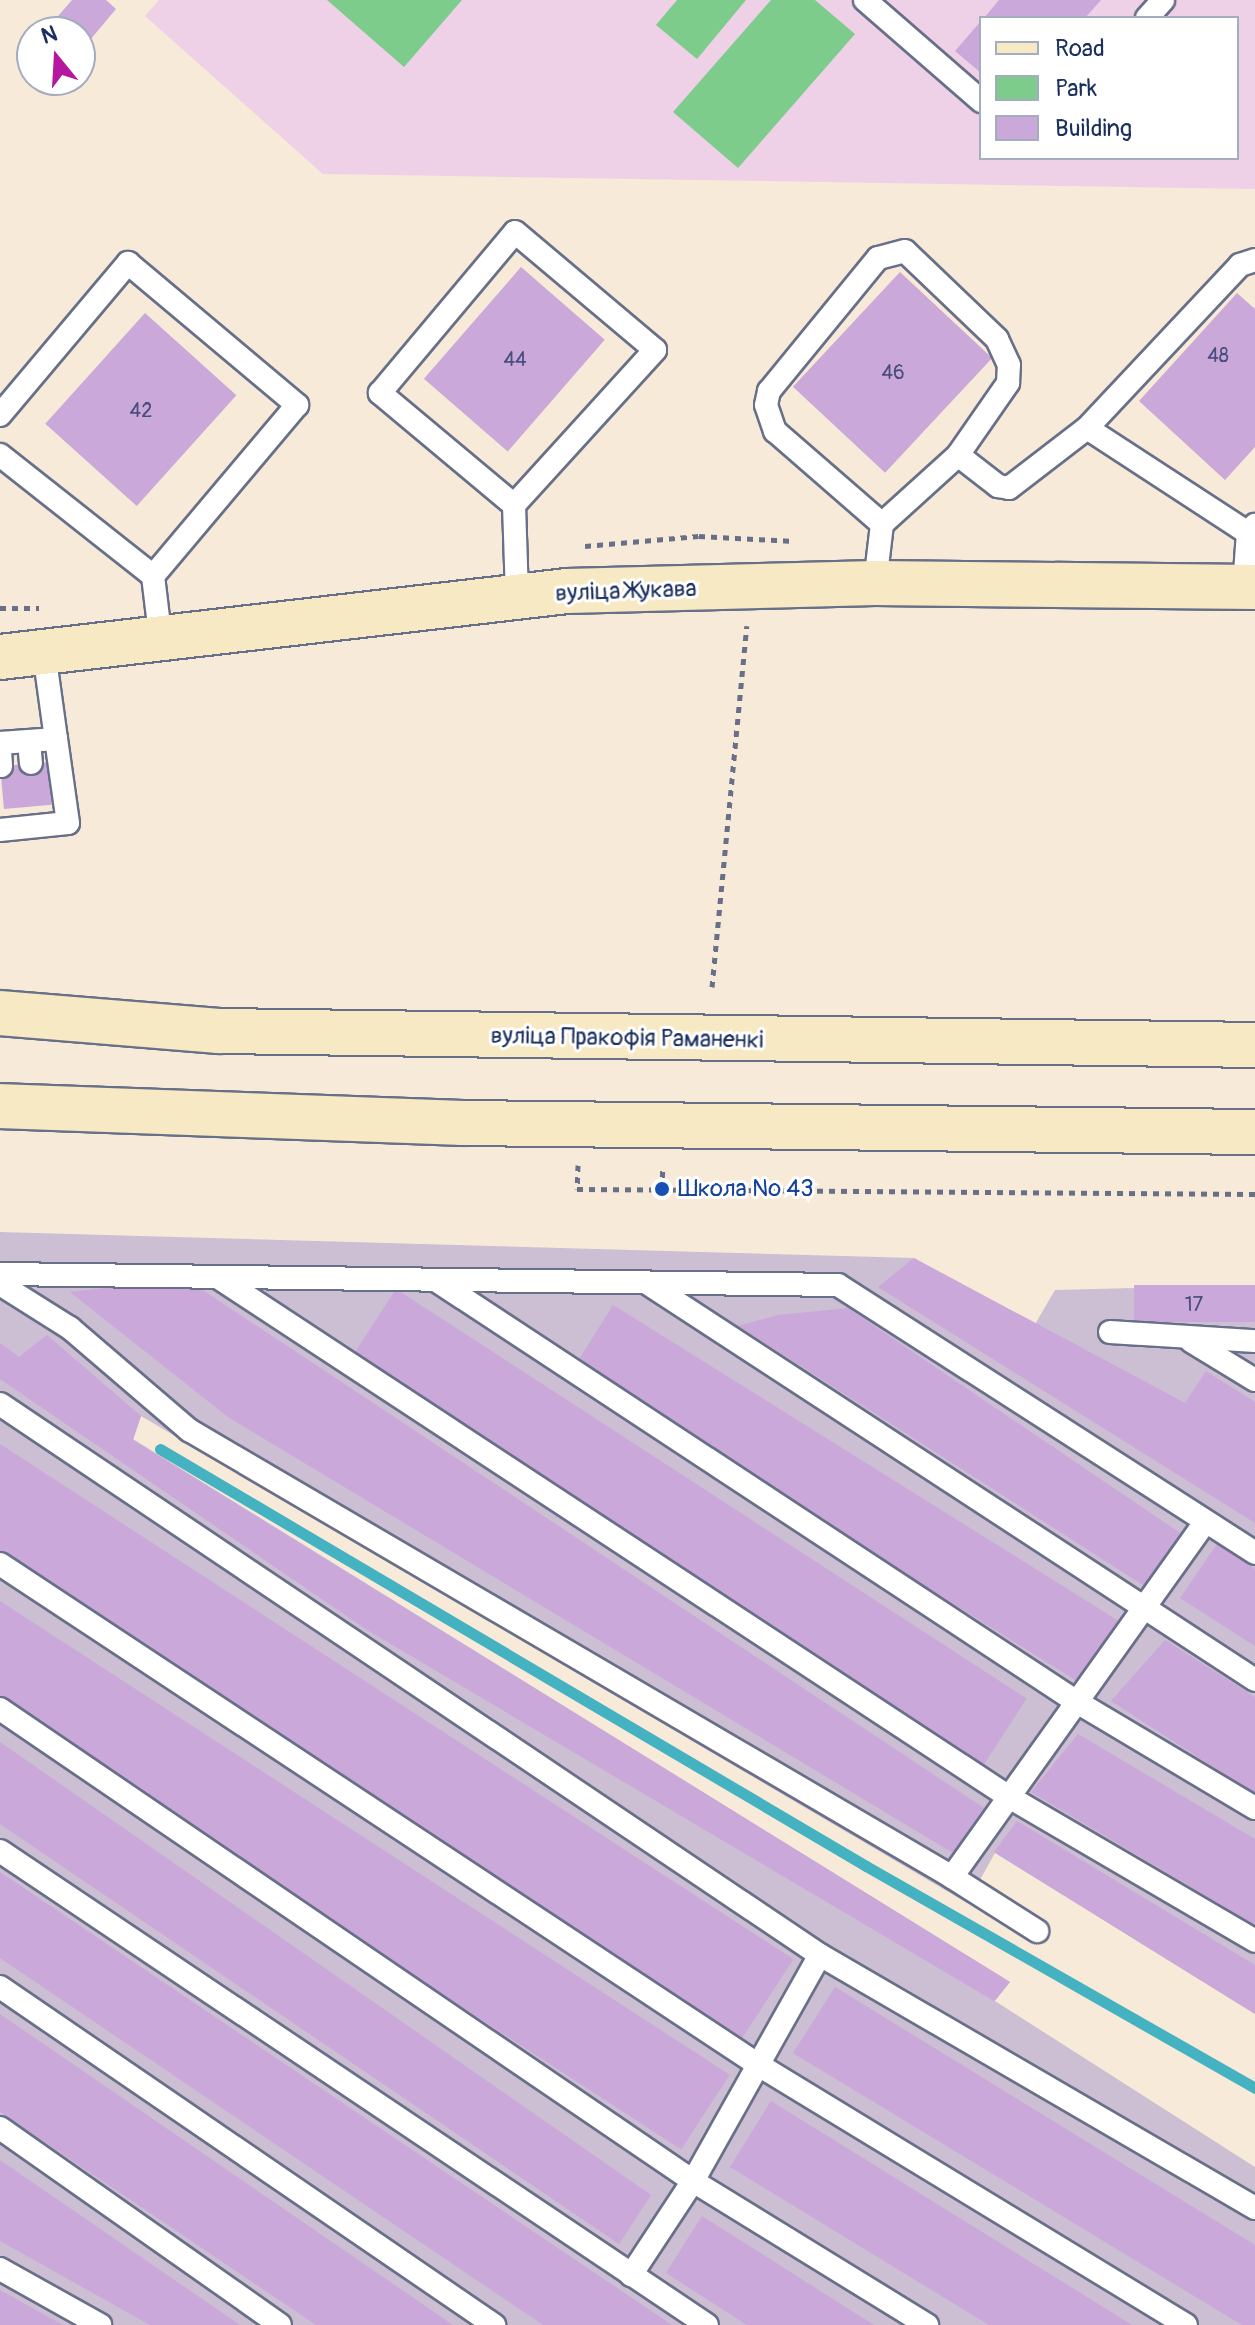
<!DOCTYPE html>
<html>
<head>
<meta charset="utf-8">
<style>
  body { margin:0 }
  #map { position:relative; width:1255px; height:2325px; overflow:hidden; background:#f8ead9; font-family:Pangolin,sans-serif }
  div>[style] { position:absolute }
  .built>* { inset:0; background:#eed0e7 }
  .industrial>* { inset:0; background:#ccbed3 }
  .green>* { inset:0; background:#7dcc8c }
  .stream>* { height:11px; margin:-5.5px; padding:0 5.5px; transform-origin:5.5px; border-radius:5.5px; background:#45b2c1 }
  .building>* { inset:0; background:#caa8d9; transform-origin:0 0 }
  .path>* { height:5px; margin-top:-2.5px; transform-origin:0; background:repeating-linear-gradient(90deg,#687089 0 6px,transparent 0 12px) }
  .roads { filter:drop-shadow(2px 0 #687089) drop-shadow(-2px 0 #687089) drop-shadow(0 2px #687089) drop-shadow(0 -2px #687089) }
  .lane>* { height:22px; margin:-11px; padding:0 11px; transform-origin:11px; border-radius:11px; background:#fff }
  .secondary>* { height:44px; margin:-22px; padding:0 22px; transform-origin:22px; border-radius:22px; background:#f7e9c3 }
  .dots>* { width:22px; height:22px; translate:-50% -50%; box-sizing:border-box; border:4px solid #fff; border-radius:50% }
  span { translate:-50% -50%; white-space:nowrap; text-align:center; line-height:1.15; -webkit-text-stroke:6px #fff; paint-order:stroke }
  .number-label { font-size:20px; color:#474d7d }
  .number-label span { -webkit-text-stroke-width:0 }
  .street-label { font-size:24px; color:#1b2f5e }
  .transit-label { font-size:24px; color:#164399 }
  .left { translate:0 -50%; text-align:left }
  .legend { position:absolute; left:979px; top:16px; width:260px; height:144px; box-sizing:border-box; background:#fff; border:2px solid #a4acbf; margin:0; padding:10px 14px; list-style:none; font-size:24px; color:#1b2f5e }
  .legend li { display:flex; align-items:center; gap:16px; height:40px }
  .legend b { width:40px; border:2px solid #a4acbf }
  .north { position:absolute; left:16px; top:16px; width:80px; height:80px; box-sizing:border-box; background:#fff; border:2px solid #a4acbf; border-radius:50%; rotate:342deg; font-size:22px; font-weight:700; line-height:32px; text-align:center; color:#1b2f5e }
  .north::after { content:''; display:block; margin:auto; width:28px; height:36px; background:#b5179e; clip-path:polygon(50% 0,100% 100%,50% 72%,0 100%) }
</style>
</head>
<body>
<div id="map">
  <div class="built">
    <div style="clip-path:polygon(evenodd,159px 0,1255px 0,1255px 189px,323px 174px,145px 16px,159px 0,981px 18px,1237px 18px,1237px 158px,981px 158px,981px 18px)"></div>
  </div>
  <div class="industrial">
    <div style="clip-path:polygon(0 1232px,914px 1258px,1034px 1326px,1055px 1290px,1255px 1285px,1255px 2014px,995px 1853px,967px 1903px,141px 1416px,133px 1439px,1010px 1982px,995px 2001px,1255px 2167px,1255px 2325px,0 2325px)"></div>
  </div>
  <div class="green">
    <div style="clip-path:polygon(327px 0,462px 0,404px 67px)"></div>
    <div style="clip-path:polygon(677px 0,746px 0,697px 59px,656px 25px)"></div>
    <div style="clip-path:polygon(771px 0,815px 0,855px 34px,738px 168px,673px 112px)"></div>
  </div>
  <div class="stream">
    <div style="left:160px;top:1449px;width:820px;rotate:30.57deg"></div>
    <div style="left:866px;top:1866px;width:448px;rotate:29.7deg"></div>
  </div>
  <div class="building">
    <div style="clip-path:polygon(72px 0,106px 0,116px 9px,80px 52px,80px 32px,46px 30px)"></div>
    <div style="clip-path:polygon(999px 0,1101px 0,1085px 18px,984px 18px)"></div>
    <div style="clip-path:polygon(981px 21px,981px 73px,955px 51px)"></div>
    <div style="left:521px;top:267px;width:111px;height:148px;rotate:41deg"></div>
    <div style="left:900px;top:272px;width:126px;height:157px;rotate:43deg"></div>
    <div style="clip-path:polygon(1237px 293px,1255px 309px,1255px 447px,1225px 480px,1139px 401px)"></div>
    <div style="left:145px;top:313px;width:123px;height:149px;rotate:42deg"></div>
    <div style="left:48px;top:762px;width:43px;height:48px;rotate:85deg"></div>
    <div style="clip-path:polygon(914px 1258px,1185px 1403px,1206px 1371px,1255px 1402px,1255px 1523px,878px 1287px)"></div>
    <div style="clip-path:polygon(186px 1279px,984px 1808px,953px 1853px,228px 1417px,70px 1292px)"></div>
    <div style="left:1134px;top:1285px;width:121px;height:37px"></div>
    <div style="left:396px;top:1289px;width:752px;height:89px;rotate:33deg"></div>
    <div style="left:613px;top:1305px;width:606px;height:73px;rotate:32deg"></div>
    <div style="clip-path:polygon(848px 1308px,1180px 1533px,1146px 1587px,738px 1326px,778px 1315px)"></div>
    <div style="clip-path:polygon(47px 1335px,141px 1416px,133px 1440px,1010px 1982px,994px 2001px,367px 1630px,0 1379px,0 1343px,19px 1357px)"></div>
    <div style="left:0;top:1444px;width:946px;height:94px;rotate:33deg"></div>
    <div style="clip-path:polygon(1217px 1544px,1255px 1569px,1255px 1646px,1180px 1598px)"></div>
    <div style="left:0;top:1601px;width:870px;height:89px;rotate:33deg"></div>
    <div style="clip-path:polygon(1165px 1640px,1255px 1697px,1255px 1794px,1111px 1701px)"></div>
    <div style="clip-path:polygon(1078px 1734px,1255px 1839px,1255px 1925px,1031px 1792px)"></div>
    <div style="clip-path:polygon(0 1742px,651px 2195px,619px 2244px,0 1824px)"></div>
    <div style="clip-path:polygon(1017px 1821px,1255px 1965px,1255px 2014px,994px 1852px)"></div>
    <div style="clip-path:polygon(0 1872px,672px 2325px,543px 2325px,0 1958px)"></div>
    <div style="clip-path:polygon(835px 1987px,1255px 2245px,1255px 2325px,1242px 2325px,793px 2053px)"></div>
    <div style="clip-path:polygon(0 2014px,453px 2325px,316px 2325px,0 2112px)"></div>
    <div style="clip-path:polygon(771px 2101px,1132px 2325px,989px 2325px,730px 2167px)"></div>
    <div style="clip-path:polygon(0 2160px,240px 2325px,150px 2325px,0 2241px)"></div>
    <div style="clip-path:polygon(702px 2216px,874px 2325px,747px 2325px,666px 2273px)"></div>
    <div style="clip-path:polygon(0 2290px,63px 2325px,0 2325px)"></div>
  </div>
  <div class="path">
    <div style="left:585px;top:546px;width:114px;rotate:-5deg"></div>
    <div style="left:699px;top:536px;width:95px;rotate:3deg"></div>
    <div style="left:0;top:608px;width:39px"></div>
    <div style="left:712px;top:987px;width:363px;rotate:-84.5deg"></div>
    <div style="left:578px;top:1165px;width:24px;rotate:92deg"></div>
    <div style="left:577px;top:1189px;width:678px;rotate:0.42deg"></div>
    <div style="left:662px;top:1189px;width:23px;rotate:-88deg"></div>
  </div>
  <div class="roads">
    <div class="lane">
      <div style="left:865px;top:0;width:154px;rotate:41deg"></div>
      <div style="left:1147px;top:18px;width:24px;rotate:-48deg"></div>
      <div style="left:0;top:415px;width:199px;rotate:-49.9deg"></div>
      <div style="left:128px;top:263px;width:221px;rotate:40deg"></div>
      <div style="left:297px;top:405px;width:224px;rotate:130.1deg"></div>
      <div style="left:153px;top:576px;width:66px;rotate:83.1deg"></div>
      <div style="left:0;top:455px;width:195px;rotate:38.3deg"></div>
      <div style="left:958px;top:455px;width:51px;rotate:37.8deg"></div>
      <div style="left:998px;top:486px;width:11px;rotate:10deg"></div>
      <div style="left:1009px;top:488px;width:98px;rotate:-37.6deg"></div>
      <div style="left:514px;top:505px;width:175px;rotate:-140.1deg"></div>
      <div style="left:380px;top:393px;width:210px;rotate:-50deg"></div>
      <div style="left:515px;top:232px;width:183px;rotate:40.1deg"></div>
      <div style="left:655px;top:350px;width:210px;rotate:132.3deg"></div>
      <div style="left:514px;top:505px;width:89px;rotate:88.1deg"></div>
      <div style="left:1248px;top:533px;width:192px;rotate:-146.9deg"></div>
      <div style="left:1087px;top:428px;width:224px;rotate:-46.8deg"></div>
      <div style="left:1240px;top:265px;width:16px;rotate:-18deg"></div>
      <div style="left:875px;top:583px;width:59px;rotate:-83.2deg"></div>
      <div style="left:882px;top:524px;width:103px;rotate:-42.2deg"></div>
      <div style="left:958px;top:455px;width:88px;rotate:-55.2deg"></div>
      <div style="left:1008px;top:383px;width:18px;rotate:-87deg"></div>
      <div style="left:1009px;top:365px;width:29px;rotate:-115deg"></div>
      <div style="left:997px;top:339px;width:127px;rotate:-136.3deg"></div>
      <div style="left:905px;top:251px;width:28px;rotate:165deg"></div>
      <div style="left:878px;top:258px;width:172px;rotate:129.3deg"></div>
      <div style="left:769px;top:391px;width:14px;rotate:102deg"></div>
      <div style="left:766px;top:405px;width:28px;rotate:71deg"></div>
      <div style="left:775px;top:431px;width:142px;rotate:41deg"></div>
      <div style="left:1244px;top:587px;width:54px;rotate:-85.8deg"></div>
      <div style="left:1248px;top:533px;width:11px;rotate:-49deg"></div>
      <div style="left:29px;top:741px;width:22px;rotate:85deg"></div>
      <div style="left:0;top:743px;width:56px;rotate:-4.1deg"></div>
      <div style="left:56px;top:739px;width:87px;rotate:-97.9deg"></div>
      <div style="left:0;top:751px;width:15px;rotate:86deg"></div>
      <div style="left:0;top:830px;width:68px;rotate:-5.9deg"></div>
      <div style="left:68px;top:823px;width:85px;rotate:-98.1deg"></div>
      <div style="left:0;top:1274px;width:838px;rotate:0.75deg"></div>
      <div style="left:838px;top:1285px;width:496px;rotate:32.7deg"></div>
      <div style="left:219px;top:1278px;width:945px;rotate:33.3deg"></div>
      <div style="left:1009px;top:1797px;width:285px;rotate:30.3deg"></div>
      <div style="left:437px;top:1281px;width:766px;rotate:33.34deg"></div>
      <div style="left:1077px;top:1702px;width:207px;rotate:30.8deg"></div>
      <div style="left:647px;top:1283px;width:726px;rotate:33.14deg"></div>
      <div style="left:0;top:1284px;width:83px;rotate:32.2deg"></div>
      <div style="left:70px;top:1328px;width:157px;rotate:40.6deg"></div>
      <div style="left:189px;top:1430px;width:884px;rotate:30.36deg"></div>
      <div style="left:952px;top:1877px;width:436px;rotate:-54.5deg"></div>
      <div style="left:1110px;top:1332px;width:145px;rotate:3.6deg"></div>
      <div style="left:1191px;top:1341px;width:75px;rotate:31.4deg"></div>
      <div style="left:0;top:1404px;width:988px;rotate:33.9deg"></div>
      <div style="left:820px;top:1955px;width:503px;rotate:30.18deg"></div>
      <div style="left:0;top:1564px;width:907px;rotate:33.44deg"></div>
      <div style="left:757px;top:2064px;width:502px;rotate:31.32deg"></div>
      <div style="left:0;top:1709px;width:838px;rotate:34.26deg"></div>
      <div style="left:693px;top:2181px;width:275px;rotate:31.6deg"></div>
      <div style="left:0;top:1851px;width:851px;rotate:33.84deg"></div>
      <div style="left:952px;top:1877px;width:101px;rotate:32.4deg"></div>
      <div style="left:0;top:1987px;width:599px;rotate:34.38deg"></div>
      <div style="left:0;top:2128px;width:342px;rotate:35.1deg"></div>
      <div style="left:0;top:2269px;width:115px;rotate:29.2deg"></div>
      <div style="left:631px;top:2275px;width:113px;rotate:-56.6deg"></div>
      <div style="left:693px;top:2181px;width:259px;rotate:-60.7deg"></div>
    </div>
    <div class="secondary">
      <div style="left:0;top:657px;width:571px;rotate:-6.64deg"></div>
      <div style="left:567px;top:591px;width:308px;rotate:-1.5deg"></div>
      <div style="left:875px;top:583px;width:380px;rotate:0.6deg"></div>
      <div style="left:0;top:1013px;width:219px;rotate:4.7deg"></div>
      <div style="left:218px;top:1031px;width:1037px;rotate:0.77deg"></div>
      <div style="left:0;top:1106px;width:462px;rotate:2.1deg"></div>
      <div style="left:462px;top:1123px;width:793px;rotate:0.65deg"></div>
    </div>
  </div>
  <div class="dots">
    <div style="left:662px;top:1189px;background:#1a4fb4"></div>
  </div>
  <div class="number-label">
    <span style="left:1218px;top:355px">48</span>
    <span style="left:515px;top:359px">44</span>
    <span style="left:893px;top:372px">46</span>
    <span style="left:141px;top:410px">42</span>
    <span style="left:1194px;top:1304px">17</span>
  </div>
  <div class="street-label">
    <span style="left:626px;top:591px;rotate:-2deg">вуліца Жукава</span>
    <span style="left:627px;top:1038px;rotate:1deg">вуліца Пракофія Раманенкі</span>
  </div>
  <div class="transit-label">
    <span class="left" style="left:678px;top:1189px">Школа № 43</span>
  </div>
  <ul class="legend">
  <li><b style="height:10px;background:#f7e9c3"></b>Road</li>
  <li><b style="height:22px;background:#7dcc8c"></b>Park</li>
  <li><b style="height:22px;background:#caa8d9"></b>Building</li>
  </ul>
  <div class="north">N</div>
</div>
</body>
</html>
